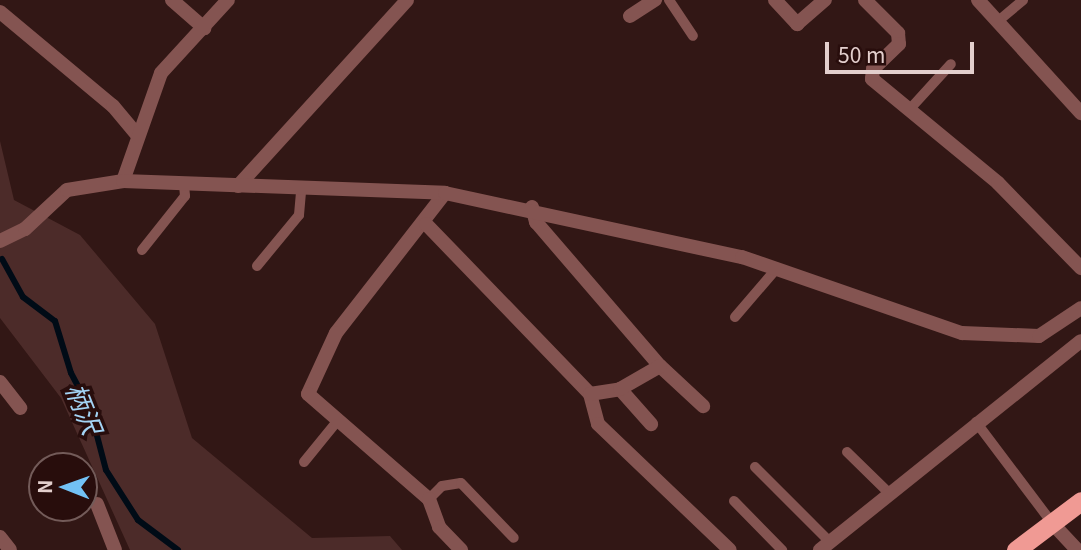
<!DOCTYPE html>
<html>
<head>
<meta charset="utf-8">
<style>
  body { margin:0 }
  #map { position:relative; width:1081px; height:550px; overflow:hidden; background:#321715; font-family:Georgia,"Noto Sans JP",serif }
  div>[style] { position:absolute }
  .green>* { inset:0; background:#4c2b29 }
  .stream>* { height:6px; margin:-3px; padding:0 3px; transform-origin:3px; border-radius:3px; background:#000b16 }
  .service>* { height:10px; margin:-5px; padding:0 5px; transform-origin:5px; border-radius:5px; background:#845451 }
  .minor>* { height:14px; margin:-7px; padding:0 7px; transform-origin:7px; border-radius:7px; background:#845451 }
  .trunk>* { height:19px; margin:-9.5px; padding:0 9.5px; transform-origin:9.5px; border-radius:9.5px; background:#f09a94 }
  span { translate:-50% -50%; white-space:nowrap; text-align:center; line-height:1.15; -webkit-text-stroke:7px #280d0c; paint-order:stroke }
  .water-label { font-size:26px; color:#a3d3f4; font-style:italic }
  .north { position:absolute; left:28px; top:452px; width:70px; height:70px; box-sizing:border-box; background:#280d0c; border:2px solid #735b59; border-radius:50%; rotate:271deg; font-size:19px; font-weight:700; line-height:28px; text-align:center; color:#e3cfcd }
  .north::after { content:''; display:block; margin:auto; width:24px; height:32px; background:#72c1f5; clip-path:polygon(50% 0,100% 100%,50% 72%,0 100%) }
  .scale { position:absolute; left:825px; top:42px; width:149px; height:32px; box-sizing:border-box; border:4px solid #e3cfcd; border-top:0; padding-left:9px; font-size:21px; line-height:24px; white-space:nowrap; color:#e3cfcd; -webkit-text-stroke:5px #280d0c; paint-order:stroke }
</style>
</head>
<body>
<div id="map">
  <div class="green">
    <div style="clip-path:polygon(0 141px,14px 200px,80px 235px,155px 324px,192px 438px,312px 538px,390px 536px,402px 550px,130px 550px,61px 398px,0 318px)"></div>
  </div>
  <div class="stream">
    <div style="left:2px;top:259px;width:43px;rotate:61.1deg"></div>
    <div style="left:23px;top:297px;width:40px;rotate:37deg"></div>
    <div style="left:55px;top:321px;width:54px;rotate:72.9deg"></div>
    <div style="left:71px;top:373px;width:41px;rotate:62.2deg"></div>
    <div style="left:90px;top:409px;width:63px;rotate:75.3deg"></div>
    <div style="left:106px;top:470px;width:59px;rotate:57.4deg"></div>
    <div style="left:138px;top:520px;width:50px;rotate:36.9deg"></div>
  </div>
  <div class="service">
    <div style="left:669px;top:0;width:43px;rotate:56.3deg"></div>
    <div style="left:997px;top:22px;width:34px;rotate:-40deg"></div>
    <div style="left:909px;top:110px;width:62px;rotate:-47.6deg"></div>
    <div style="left:142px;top:250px;width:69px;rotate:-51.5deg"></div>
    <div style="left:185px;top:196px;width:12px;rotate:-95deg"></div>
    <div style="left:257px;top:266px;width:66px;rotate:-50.5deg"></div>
    <div style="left:299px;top:215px;width:25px;rotate:-85deg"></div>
    <div style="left:735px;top:317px;width:65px;rotate:-49.4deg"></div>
    <div style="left:976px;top:422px;width:126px;rotate:53deg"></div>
    <div style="left:847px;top:452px;width:57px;rotate:44.3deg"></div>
    <div style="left:304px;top:462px;width:55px;rotate:-50.9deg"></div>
    <div style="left:755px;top:467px;width:106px;rotate:45deg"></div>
    <div style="left:429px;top:499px;width:18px;rotate:-45deg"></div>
    <div style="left:442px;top:486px;width:19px;rotate:-9deg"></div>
    <div style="left:461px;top:483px;width:76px;rotate:46.1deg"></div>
    <div style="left:734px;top:501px;width:69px;rotate:45.6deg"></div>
  </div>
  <div class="minor">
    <div style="left:172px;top:0;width:43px;rotate:41.2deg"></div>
    <div style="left:775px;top:0;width:33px;rotate:47deg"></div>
    <div style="left:797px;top:24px;width:37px;rotate:-41deg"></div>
    <div style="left:865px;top:0;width:47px;rotate:45deg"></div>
    <div style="left:898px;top:33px;width:11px;rotate:85deg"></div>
    <div style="left:899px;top:44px;width:36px;rotate:136deg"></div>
    <div style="left:873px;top:69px;width:10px;rotate:96deg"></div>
    <div style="left:872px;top:79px;width:163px;rotate:39.5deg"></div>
    <div style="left:998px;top:183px;width:119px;rotate:45.7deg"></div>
    <div style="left:978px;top:0;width:153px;rotate:47.7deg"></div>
    <div style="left:0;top:12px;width:147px;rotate:39.8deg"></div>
    <div style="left:113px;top:106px;width:39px;rotate:50deg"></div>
    <div style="left:630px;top:16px;width:30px;rotate:-33deg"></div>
    <div style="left:123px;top:181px;width:114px;rotate:-70.6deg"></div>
    <div style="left:161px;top:73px;width:99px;rotate:-47.5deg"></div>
    <div style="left:238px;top:186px;width:251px;rotate:-47.7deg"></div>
    <div style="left:445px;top:193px;width:177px;rotate:127.9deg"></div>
    <div style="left:336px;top:333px;width:67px;rotate:114.7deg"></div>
    <div style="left:308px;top:394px;width:160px;rotate:41deg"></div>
    <div style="left:429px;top:499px;width:30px;rotate:70deg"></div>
    <div style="left:439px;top:527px;width:32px;rotate:46deg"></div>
    <div style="left:532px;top:207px;width:16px;rotate:75deg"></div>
    <div style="left:536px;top:222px;width:190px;rotate:49.3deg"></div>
    <div style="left:660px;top:366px;width:59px;rotate:42.9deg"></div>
    <div style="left:426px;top:224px;width:236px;rotate:46deg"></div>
    <div style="left:590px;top:394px;width:31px;rotate:75deg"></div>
    <div style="left:598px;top:424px;width:182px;rotate:43.7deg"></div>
    <div style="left:0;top:241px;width:28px;rotate:-26deg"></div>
    <div style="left:25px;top:229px;width:57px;rotate:-42.9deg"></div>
    <div style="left:67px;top:190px;width:57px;rotate:-9.1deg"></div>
    <div style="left:123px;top:181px;width:322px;rotate:2.1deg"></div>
    <div style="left:445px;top:193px;width:304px;rotate:12.2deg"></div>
    <div style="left:742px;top:257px;width:233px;rotate:19.1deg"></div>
    <div style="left:962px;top:333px;width:77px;rotate:2.2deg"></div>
    <div style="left:1039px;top:336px;width:50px;rotate:-33.7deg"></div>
    <div style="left:0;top:382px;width:33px;rotate:52deg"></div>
    <div style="left:620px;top:389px;width:47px;rotate:48.5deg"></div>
    <div style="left:590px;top:394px;width:30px;rotate:-9deg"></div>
    <div style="left:620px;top:389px;width:46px;rotate:-29.9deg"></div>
    <div style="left:97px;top:504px;width:49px;rotate:68.6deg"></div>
    <div style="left:1052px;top:523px;width:37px;rotate:47deg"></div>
    <div style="left:0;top:537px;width:16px;rotate:52deg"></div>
    <div style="left:820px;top:550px;width:334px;rotate:-38.7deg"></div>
  </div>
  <div class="trunk">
    <div style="left:1016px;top:550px;width:81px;rotate:-37deg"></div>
  </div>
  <div class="water-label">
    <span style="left:85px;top:408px;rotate:68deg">柄沢</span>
  </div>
  <div class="north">N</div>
  <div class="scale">50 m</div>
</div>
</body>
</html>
